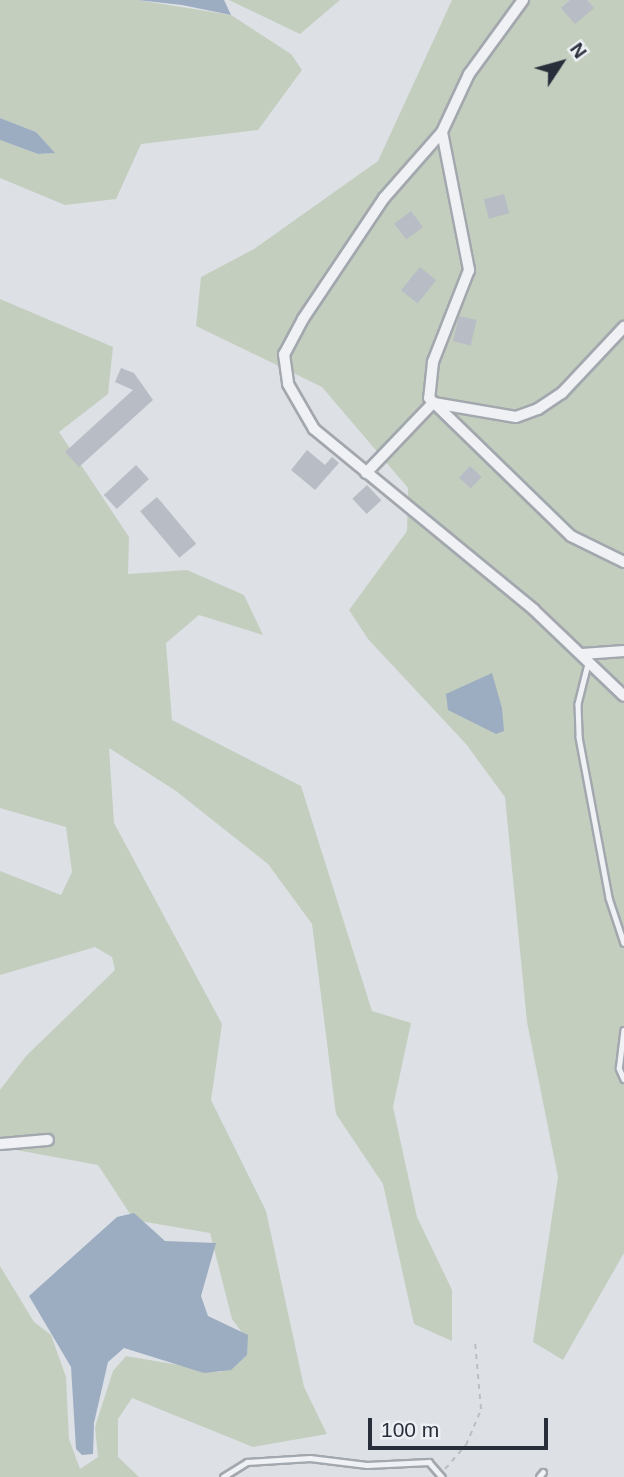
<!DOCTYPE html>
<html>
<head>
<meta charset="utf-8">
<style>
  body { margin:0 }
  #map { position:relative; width:624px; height:1477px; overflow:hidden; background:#dde0e5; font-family:Helvetica,sans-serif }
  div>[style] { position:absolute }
  .green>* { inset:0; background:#c3cebf }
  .water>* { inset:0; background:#9cadc2 }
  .building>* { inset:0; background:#b8bcc5; transform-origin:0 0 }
  .path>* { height:2px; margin-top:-1px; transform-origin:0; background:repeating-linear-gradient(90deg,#bbbec4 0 5px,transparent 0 10px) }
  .roads { filter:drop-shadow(2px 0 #a3a7ae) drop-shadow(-2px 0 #a3a7ae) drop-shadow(0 2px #a3a7ae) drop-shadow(0 -2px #a3a7ae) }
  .lane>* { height:4.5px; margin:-2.25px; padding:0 2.25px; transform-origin:2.25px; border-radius:2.25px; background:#eff1f4 }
  .street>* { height:10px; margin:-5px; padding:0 5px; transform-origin:5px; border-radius:5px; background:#eff1f4 }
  span { translate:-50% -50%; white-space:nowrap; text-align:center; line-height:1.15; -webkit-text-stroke:5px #eceff3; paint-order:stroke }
  .north { position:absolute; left:526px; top:28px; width:70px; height:70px; -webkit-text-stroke:5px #eceff3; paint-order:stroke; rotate:54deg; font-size:19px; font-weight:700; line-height:28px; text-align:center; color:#282e3a }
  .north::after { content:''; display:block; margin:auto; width:24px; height:32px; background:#282e3a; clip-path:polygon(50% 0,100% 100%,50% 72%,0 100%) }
  .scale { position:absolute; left:368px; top:1418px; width:180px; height:32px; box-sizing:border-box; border:4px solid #282e3a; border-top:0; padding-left:9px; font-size:21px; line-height:24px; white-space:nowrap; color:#282e3a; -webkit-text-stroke:5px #eceff3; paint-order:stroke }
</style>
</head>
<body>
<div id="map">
  <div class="green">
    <div style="clip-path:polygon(0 0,137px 0,231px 15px,291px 54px,302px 70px,258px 130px,141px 144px,116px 199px,65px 205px,0 178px,0 140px,38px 154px,54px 153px,36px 132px,0 118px)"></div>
    <div style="clip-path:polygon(229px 0,340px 0,300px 34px)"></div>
    <div style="clip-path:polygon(452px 0,624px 0,624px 1253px,563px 1360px,533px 1342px,558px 1177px,527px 1022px,505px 797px,466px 744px,368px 639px,349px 610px,407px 531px,408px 488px,322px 387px,196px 326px,201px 277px,254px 249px,378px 161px)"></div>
    <div style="clip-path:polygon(0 299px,113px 347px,108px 394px,59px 432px,129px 537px,128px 574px,187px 570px,244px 595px,263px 635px,199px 615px,166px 643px,172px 720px,301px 786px,372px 1011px,411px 1023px,393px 1107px,417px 1217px,452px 1290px,452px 1341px,414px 1324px,383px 1184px,336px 1114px,312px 924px,268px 864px,176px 791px,109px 748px,114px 823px,222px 1024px,211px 1100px,266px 1211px,304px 1387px,327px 1434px,253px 1447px,132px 1398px,118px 1419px,118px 1457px,139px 1477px,0 1477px,0 1266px,34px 1322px,51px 1335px,66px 1377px,69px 1439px,80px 1469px,98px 1457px,95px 1427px,113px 1371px,126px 1356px,220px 1372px,245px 1357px,246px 1338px,232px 1319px,210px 1233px,134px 1220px,98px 1165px,0 1147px,0 1090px,26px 1056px,115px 970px,112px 957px,95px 947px,0 975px,0 871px,61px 895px,72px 872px,66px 827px,0 808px)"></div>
  </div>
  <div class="water">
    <div style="clip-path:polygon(137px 0,224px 0,231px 15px,182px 5px)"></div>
    <div style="clip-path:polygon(0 118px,36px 132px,55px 153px,38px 154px,0 140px)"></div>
    <div style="clip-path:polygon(492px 673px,502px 708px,504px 731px,496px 734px,448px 710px,446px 694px)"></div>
    <div style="clip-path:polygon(134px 1213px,165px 1241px,216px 1243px,201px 1296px,208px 1316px,248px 1335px,247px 1355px,231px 1370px,204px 1373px,124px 1348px,108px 1362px,94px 1423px,93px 1454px,82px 1455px,76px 1449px,71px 1367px,29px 1296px,117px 1217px)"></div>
  </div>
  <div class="building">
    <div style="clip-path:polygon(570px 0,587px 0,594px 8px,575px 24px,561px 8px)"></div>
    <div style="left:504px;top:194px;width:20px;height:21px;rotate:75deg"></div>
    <div style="left:411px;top:211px;width:20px;height:21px;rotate:53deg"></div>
    <div style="left:420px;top:267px;width:21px;height:30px;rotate:39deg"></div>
    <div style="left:459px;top:316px;width:18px;height:26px;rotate:13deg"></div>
    <div style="clip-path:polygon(121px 368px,134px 373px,153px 400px,79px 467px,65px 452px,133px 390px,115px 382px)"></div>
    <div style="clip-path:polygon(307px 450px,325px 465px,332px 457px,339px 463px,315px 490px,291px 470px)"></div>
    <div style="left:136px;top:465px;width:19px;height:44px;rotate:47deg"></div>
    <div style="left:470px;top:466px;width:16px;height:16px;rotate:43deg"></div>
    <div style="left:367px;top:485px;width:21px;height:20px;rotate:47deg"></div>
    <div style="left:157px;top:497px;width:61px;height:22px;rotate:50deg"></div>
  </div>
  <div class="path">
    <div style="left:445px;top:1469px;width:32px;rotate:-49deg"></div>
    <div style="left:466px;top:1445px;width:39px;rotate:-67deg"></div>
    <div style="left:481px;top:1409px;width:67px;rotate:-95.1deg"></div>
  </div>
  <div class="roads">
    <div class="lane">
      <div style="left:588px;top:664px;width:41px;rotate:104deg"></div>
      <div style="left:578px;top:704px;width:33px;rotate:88deg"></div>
      <div style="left:579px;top:737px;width:164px;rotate:79.4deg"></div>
      <div style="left:609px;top:898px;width:47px;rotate:71.6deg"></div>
      <div style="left:624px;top:1030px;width:38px;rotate:97deg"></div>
      <div style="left:619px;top:1068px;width:12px;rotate:66deg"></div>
      <div style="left:223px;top:1477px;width:28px;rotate:-32deg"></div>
      <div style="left:247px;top:1462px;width:63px;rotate:-3.6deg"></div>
      <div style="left:310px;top:1458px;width:57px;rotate:7deg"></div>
      <div style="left:367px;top:1465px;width:62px;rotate:-2.8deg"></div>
      <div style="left:429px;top:1462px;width:20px;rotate:49deg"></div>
      <div style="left:539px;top:1477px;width:6px;rotate:-51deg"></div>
    </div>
    <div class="street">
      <div style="left:523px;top:0;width:92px;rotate:126.1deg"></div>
      <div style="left:469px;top:74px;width:64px;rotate:115deg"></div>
      <div style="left:442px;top:132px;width:88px;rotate:131.3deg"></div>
      <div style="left:384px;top:198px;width:146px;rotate:123.8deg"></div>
      <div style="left:303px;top:319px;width:40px;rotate:118deg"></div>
      <div style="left:284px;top:354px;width:30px;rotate:82deg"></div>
      <div style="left:288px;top:384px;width:52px;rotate:60deg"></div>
      <div style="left:314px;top:429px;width:285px;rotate:39.4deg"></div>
      <div style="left:534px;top:610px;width:124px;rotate:43.7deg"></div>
      <div style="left:442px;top:132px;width:141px;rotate:78.9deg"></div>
      <div style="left:469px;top:270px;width:99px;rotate:111.4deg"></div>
      <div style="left:433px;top:362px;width:36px;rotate:96deg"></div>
      <div style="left:429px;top:398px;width:198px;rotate:44.2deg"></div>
      <div style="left:571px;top:536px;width:59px;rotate:26.1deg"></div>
      <div style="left:434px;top:403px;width:83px;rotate:9.7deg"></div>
      <div style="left:516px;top:417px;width:23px;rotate:-20deg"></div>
      <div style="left:538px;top:409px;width:29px;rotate:-34deg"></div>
      <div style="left:562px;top:393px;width:91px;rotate:-46.8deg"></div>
      <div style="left:366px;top:473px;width:97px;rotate:-46.3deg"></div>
      <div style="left:582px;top:654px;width:42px;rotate:-4.1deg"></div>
      <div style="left:0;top:1144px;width:48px;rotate:-4.8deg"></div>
    </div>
  </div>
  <div class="north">N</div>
  <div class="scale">100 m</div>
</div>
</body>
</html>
